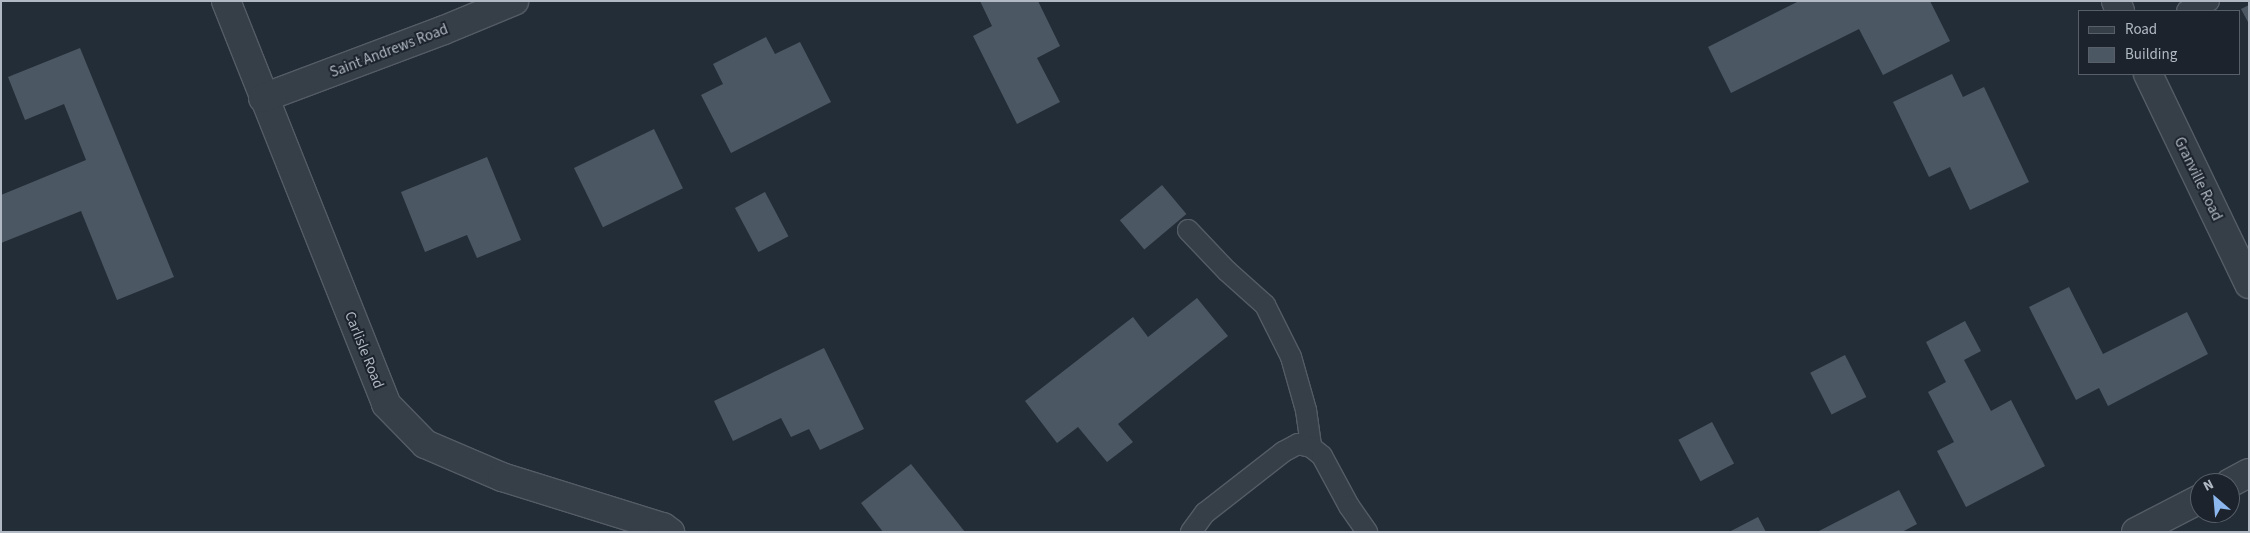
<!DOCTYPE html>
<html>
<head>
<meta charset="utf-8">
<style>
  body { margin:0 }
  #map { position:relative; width:2250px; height:533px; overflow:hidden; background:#232d37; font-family:"Source Sans 3",sans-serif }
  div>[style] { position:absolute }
  .building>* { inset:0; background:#4b5763; transform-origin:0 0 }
  .roads { filter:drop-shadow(1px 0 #545c65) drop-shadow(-1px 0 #545c65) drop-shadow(0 1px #545c65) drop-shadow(0 -1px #545c65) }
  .lane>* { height:20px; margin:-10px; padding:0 10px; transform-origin:10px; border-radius:10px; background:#363e48 }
  .street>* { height:28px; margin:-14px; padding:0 14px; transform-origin:14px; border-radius:14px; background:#363e48 }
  span { translate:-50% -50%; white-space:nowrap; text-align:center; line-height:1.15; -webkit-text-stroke:4px #1c232c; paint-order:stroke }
  .street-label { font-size:15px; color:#b1b9c4 }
  .frame { position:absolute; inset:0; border:2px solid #b1b9c4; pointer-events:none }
  .legend { position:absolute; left:2078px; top:10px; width:162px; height:65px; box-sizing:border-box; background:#1c232c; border:1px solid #585f69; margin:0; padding:6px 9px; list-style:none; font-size:15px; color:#b1b9c4 }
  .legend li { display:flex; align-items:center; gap:10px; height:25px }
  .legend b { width:25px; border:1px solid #585f69 }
  .north { position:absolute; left:2190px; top:473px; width:50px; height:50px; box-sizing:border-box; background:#1c232c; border:1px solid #585f69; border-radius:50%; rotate:333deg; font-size:14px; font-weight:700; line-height:20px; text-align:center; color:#b1b9c4 }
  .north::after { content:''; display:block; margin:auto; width:18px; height:22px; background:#8cb7ee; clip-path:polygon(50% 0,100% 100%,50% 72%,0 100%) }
</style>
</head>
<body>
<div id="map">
  <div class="building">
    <div style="clip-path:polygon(980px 1px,1038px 1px,1060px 46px,1037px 58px,1060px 102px,1017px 124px,973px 36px,992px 26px)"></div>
    <div style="clip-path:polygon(1799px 1px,1930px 1px,1950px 41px,1883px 75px,1859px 29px,1731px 93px,1708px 47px)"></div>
    <div style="clip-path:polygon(2249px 5px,2249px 24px,2241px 9px)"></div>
    <div style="clip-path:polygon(766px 37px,775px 54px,800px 42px,831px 102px,731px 153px,701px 95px,723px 84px,713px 64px)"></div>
    <div style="clip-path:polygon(80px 48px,174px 277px,117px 300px,81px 211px,1px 243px,1px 195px,86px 160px,64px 104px,25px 120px,8px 77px)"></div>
    <div style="clip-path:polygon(1952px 74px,1963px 97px,1984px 87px,2029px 182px,1970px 210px,1950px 167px,1929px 177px,1893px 102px)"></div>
    <div style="left:654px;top:129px;width:66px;height:89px;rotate:64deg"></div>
    <div style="clip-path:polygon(487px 157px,521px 240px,477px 258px,467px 235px,425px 252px,401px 192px)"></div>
    <div style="left:1162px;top:185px;width:38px;height:55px;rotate:50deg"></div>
    <div style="left:765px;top:192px;width:50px;height:34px;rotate:62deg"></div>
    <div style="clip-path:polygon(2069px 287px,2103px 354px,2187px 312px,2208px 354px,2108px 406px,2099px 388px,2076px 400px,2029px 307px)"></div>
    <div style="clip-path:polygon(1197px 298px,1228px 336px,1118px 424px,1133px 442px,1107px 462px,1078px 427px,1057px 443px,1025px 401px,1133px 317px,1148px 337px)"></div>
    <div style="clip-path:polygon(1965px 321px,1981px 351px,1964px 360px,1991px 411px,2011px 400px,2045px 466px,1966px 507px,1937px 451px,1954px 442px,1928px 392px,1946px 382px,1926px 342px)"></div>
    <div style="clip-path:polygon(824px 348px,864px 429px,820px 450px,809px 429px,791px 437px,781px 418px,733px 441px,714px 401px)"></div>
    <div style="left:1845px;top:355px;width:47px;height:39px;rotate:63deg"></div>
    <div style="left:1712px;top:422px;width:47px;height:38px;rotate:62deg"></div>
    <div style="clip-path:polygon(911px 464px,965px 532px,883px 532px,861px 503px)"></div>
    <div style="clip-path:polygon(1899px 490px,1917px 524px,1902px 532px,1817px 532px)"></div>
    <div style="clip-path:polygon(1758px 517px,1766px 532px,1729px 532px)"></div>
  </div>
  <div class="roads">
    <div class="lane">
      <div style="left:2187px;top:11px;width:24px;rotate:-24deg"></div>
      <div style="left:1188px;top:230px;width:57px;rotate:46.4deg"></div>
      <div style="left:1227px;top:271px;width:51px;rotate:41.8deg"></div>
      <div style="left:1265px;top:305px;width:58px;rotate:63.4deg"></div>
      <div style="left:1291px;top:357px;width:55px;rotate:74.2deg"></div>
      <div style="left:1306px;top:410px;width:37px;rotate:82deg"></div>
      <div style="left:1191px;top:532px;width:24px;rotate:-54deg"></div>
      <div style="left:1205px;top:513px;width:99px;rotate:-38deg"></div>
      <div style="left:1283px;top:452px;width:17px;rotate:-28deg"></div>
      <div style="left:1298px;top:444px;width:13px;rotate:13deg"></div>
      <div style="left:1311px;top:447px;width:14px;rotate:39deg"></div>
      <div style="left:1322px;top:456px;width:57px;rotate:61.6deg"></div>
      <div style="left:1349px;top:506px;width:32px;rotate:55deg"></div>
    </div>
    <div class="street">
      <div style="left:226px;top:1px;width:434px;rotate:68.3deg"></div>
      <div style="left:386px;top:404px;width:56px;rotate:45.7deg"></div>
      <div style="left:425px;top:444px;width:84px;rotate:23.2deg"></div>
      <div style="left:502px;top:477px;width:169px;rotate:17.3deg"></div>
      <div style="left:663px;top:527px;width:9px;rotate:36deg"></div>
      <div style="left:2116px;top:1px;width:11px;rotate:68deg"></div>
      <div style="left:2148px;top:74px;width:233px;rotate:64.3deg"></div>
      <div style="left:263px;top:98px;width:193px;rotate:-20.6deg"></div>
      <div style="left:444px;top:30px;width:76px;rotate:-22.5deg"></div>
      <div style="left:2230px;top:483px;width:21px;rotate:-28deg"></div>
      <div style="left:2136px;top:532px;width:72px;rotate:-27.3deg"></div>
    </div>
  </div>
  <div class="street-label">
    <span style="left:389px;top:51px;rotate:-21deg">Saint Andrews Road</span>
    <span style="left:2198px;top:179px;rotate:64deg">Granville Road</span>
    <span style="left:364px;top:350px;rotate:68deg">Carlisle Road</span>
  </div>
  <div class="frame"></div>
  <ul class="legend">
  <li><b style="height:6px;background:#363e48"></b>Road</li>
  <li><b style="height:14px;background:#4b5763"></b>Building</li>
  </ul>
  <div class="north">N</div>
</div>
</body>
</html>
